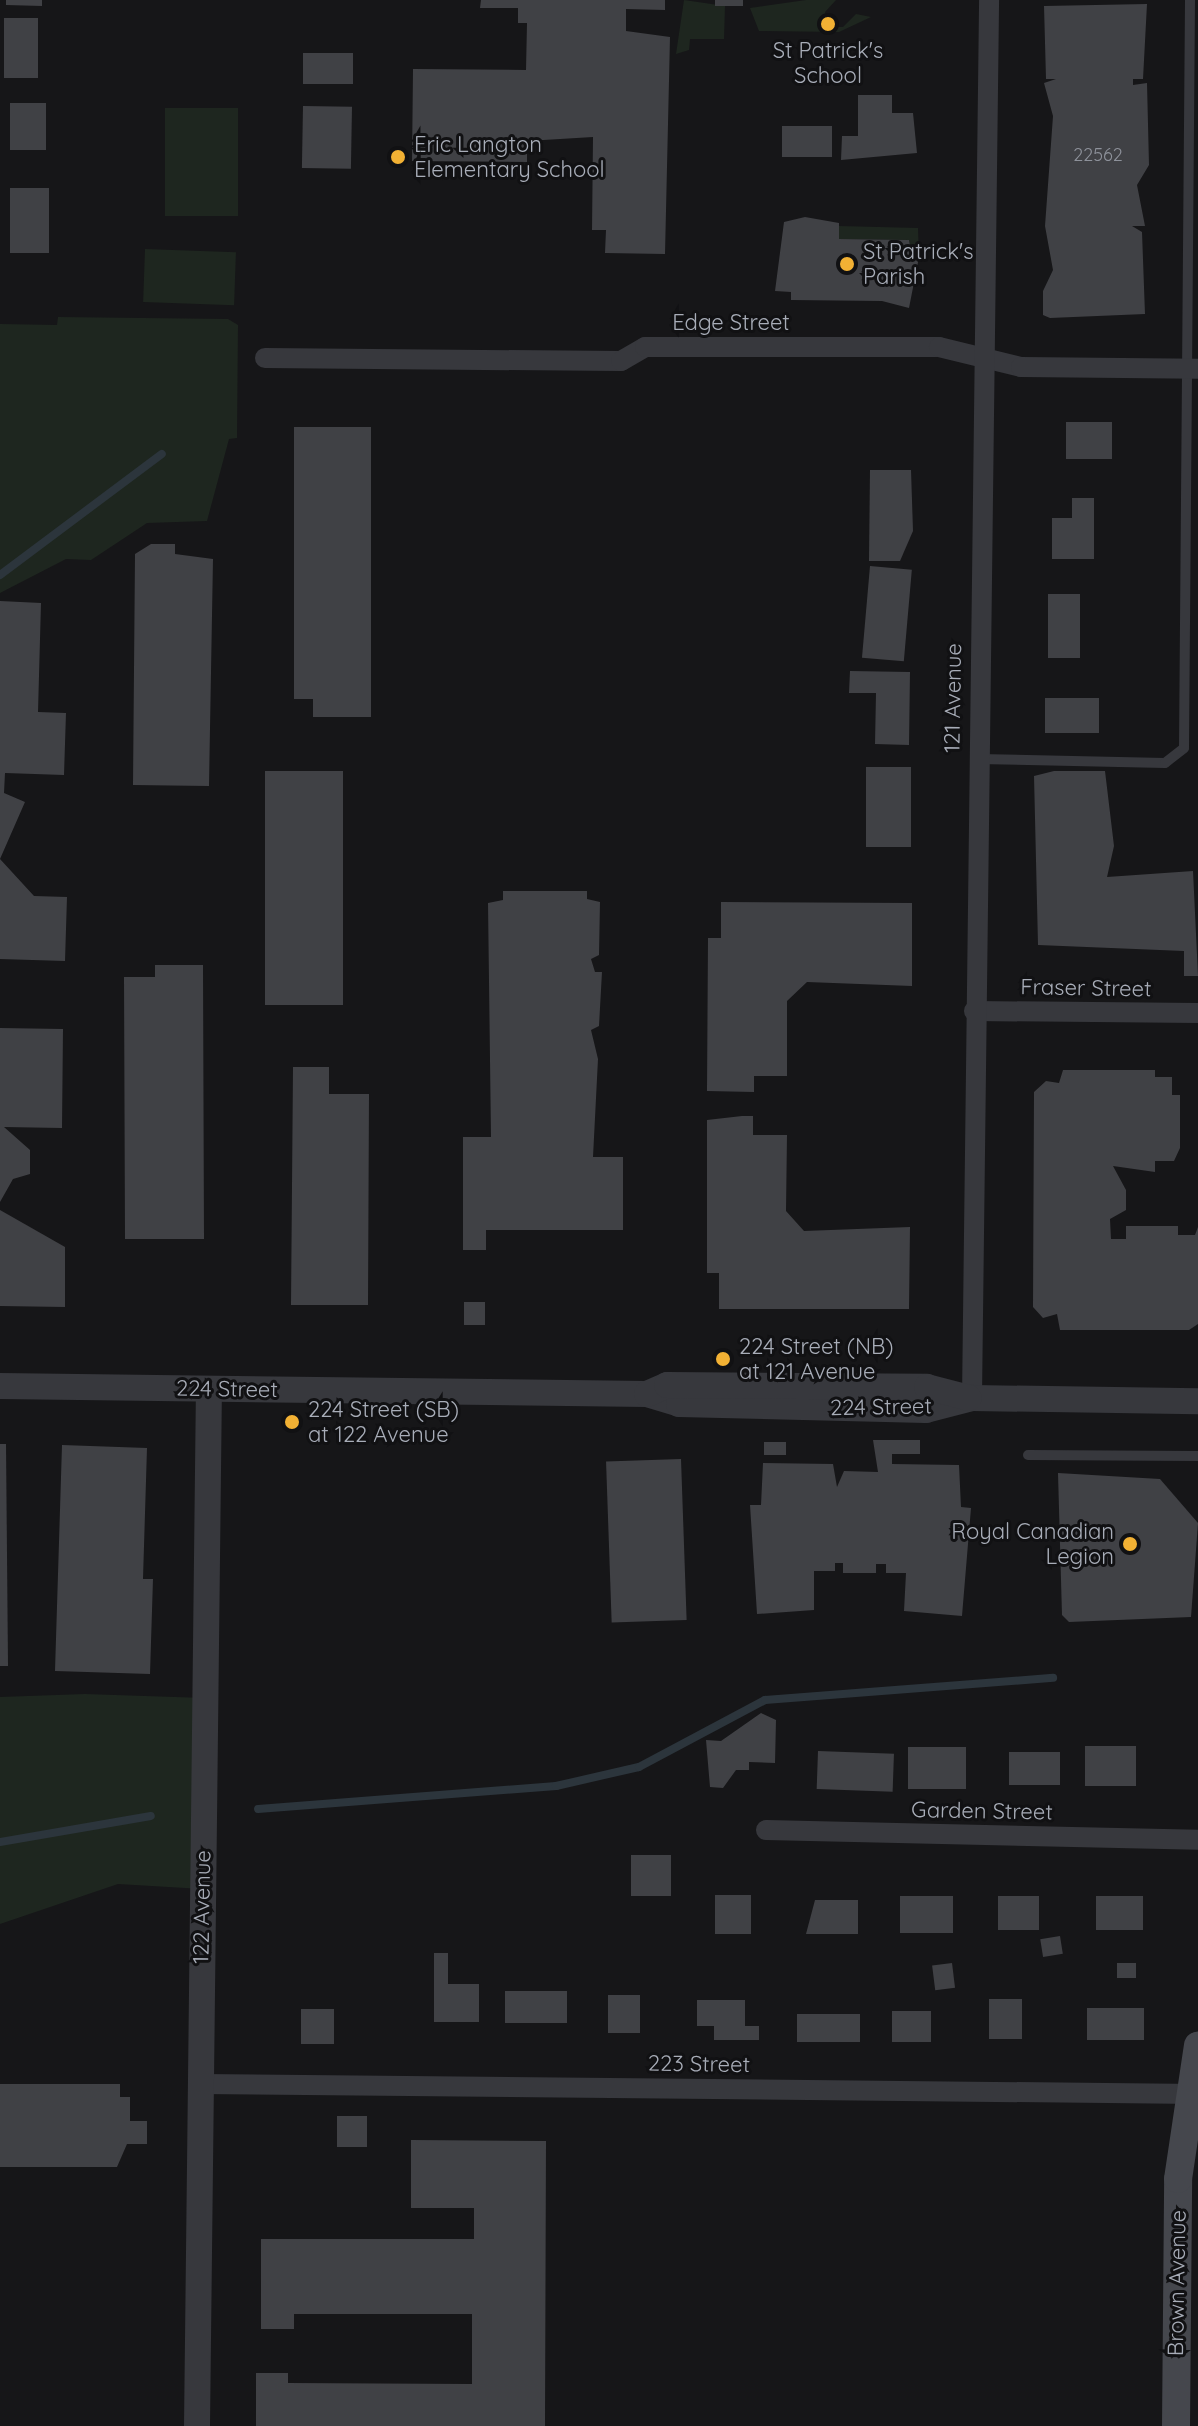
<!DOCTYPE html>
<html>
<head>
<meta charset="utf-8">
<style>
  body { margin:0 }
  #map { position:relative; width:1198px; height:2426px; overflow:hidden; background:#161618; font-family:Quicksand,sans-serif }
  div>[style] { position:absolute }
  .green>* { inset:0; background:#1e261f; transform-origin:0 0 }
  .stream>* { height:8px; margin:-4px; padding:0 4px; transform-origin:4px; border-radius:4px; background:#2c353c }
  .building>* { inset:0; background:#404145; transform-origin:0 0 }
  .service>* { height:10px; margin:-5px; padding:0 5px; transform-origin:5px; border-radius:5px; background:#37383d }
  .minor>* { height:20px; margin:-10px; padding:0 10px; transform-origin:10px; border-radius:10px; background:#37383d }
  .tertiary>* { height:26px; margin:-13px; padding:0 13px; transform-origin:13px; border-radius:13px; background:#37383d }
  .secondary>* { height:28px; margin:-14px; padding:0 14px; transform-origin:14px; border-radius:14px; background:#45474d }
  .dots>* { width:22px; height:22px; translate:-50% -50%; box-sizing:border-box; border:4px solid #111113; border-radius:50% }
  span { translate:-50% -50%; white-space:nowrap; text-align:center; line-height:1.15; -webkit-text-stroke:6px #111113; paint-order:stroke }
  .number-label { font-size:18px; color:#8e929b }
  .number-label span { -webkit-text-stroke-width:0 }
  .poi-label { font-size:22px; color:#a8adb8 }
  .left { translate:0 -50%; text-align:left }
  .right { translate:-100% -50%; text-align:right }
  .street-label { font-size:22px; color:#a8adb8 }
</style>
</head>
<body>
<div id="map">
  <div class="green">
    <div style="clip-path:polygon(684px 0,725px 6px,724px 39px,690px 39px,689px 50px,676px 54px)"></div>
    <div style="clip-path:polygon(806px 0,836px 0,825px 12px,830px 27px,843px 27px,856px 14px,871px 17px,839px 32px,759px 31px,750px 8px)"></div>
    <div style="left:165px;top:108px;width:73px;height:108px"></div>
    <div style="clip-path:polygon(839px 226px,918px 228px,919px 257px,912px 257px,909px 240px,839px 239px)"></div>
    <div style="left:145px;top:249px;width:91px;height:53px;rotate:2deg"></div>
    <div style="clip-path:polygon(58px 317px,228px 319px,238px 325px,237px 438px,229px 439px,207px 521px,147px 523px,91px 560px,66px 559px,0 593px,0 324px,57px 325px)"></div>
    <div style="clip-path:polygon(85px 1694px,205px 1698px,202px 1889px,118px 1884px,0 1924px,0 1697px)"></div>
  </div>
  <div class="stream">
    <div style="left:0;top:575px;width:202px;rotate:-36.8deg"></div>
    <div style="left:258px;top:1809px;width:299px;rotate:-4.4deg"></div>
    <div style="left:556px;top:1786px;width:85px;rotate:-12.9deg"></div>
    <div style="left:639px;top:1767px;width:143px;rotate:-28deg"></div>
    <div style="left:765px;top:1700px;width:289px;rotate:-4.4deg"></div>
    <div style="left:0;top:1842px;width:153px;rotate:-9.8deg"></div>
  </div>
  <div class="building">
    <div style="clip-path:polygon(6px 0,42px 0,42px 6px,6px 5px)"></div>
    <div style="clip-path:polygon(481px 0,665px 0,665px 10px,626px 9px,626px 31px,670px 37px,665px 254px,605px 253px,606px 230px,592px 230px,593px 137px,527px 141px,527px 162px,412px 161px,413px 69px,526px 70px,527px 23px,518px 23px,518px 8px,480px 8px)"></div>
    <div style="left:715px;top:0;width:28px;height:6px"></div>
    <div style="clip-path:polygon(1147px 4px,1143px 79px,1133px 79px,1133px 85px,1147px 83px,1149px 165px,1137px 185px,1145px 226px,1132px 226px,1142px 232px,1145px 314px,1050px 318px,1043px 315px,1043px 291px,1053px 270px,1045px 226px,1053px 116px,1044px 83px,1056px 79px,1046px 79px,1044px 6px)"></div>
    <div style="left:4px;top:18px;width:34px;height:60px"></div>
    <div style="left:303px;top:53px;width:50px;height:31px"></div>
    <div style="clip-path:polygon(858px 95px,892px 95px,892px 113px,913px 113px,917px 153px,841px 160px,842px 136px,858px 136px)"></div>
    <div style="left:10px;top:103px;width:36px;height:47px"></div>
    <div style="left:303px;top:106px;width:49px;height:62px;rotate:1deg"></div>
    <div style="left:782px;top:126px;width:50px;height:31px"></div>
    <div style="left:10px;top:188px;width:39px;height:65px"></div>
    <div style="clip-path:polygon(805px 217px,839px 223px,839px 239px,909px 240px,912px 257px,919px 257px,909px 308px,882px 301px,791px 300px,791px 292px,775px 291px,784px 222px)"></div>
    <div style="left:1066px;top:422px;width:46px;height:37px"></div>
    <div style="clip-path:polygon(294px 427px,371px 427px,371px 717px,313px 717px,313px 699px,294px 699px)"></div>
    <div style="clip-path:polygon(870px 470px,911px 470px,913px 531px,900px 561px,869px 561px)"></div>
    <div style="clip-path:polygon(1072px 498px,1094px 498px,1094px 559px,1052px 559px,1052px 518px,1072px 518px)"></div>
    <div style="clip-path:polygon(151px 544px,175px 544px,175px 554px,213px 559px,209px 786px,133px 785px,135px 554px)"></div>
    <div style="left:870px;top:566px;width:42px;height:92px;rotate:5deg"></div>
    <div style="left:1048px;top:594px;width:32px;height:64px"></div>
    <div style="clip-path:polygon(0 601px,41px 603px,38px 712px,66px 713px,64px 775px,5px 773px,4px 793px,25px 802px,0 859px,34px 896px,67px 897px,65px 961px,0 959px)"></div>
    <div style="clip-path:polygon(850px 671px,910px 672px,909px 745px,875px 744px,876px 693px,849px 693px)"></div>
    <div style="left:1099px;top:698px;width:35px;height:54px;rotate:90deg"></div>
    <div style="left:866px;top:767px;width:45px;height:80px"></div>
    <div style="left:265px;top:771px;width:78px;height:234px"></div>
    <div style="clip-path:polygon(1054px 771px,1105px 771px,1114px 846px,1105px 886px,1107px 877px,1193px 871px,1198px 976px,1184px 976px,1184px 951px,1038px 945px,1034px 776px)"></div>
    <div style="clip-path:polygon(503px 891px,587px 891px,587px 899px,600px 902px,599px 955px,591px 959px,595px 972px,602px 972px,599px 1026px,591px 1030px,598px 1059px,593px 1157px,623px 1157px,623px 1230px,486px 1230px,486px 1250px,463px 1250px,463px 1137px,491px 1137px,488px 903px,503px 900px)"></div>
    <div style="clip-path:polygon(721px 902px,912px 903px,912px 986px,807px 982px,787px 1001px,787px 1076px,754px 1076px,754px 1092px,707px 1091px,708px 938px,721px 938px)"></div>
    <div style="clip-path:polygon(155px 965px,203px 965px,204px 1239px,125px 1239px,124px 977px,155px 977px)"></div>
    <div style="clip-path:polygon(0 1028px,63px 1029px,62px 1128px,4px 1127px,30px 1150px,30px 1174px,13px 1179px,0 1202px)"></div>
    <div style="clip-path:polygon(293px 1067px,329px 1067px,329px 1094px,369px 1094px,368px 1305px,291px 1305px)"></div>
    <div style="clip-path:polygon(1063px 1070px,1155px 1070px,1155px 1077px,1172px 1077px,1172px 1095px,1180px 1095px,1180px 1148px,1174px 1161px,1155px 1161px,1155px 1172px,1113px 1166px,1126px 1190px,1126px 1210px,1110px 1219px,1111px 1239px,1126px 1239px,1126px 1226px,1178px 1226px,1178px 1235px,1195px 1235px,1198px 1227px,1198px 1324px,1189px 1330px,1060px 1330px,1057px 1314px,1043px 1318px,1033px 1307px,1034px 1092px,1046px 1081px,1059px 1083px)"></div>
    <div style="clip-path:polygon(742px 1116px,753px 1116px,753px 1135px,787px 1135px,786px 1211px,804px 1231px,910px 1227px,909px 1309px,719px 1309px,719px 1273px,707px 1273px,707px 1120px)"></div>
    <div style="clip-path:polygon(0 1210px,65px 1247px,65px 1307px,0 1306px)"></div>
    <div style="left:464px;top:1302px;width:21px;height:23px"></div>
    <div style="clip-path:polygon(873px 1440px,920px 1440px,920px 1454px,892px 1454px,892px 1464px,959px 1465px,961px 1507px,971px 1508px,962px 1616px,904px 1611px,906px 1573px,886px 1573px,886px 1564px,876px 1564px,876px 1573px,843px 1573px,843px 1563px,835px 1563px,835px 1571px,814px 1571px,814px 1610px,757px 1614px,750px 1505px,761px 1505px,763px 1463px,833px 1464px,837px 1487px,844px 1471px,878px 1472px)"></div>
    <div style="left:764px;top:1442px;width:22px;height:13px"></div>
    <div style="clip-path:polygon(0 1444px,6px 1444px,8px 1666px,0 1666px)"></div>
    <div style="clip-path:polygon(62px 1445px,147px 1448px,143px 1579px,153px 1579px,150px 1674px,55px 1671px)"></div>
    <div style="left:681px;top:1459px;width:161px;height:75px;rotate:88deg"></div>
    <div style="clip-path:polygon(1058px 1473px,1160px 1479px,1198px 1523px,1191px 1617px,1069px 1622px,1062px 1615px)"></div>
    <div style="clip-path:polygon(761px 1713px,776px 1720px,775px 1763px,749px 1762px,749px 1770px,736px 1770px,723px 1788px,710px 1787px,706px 1740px,721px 1741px)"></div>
    <div style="left:1085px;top:1746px;width:51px;height:40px"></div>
    <div style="left:908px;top:1747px;width:58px;height:42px"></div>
    <div style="left:818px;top:1751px;width:76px;height:38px;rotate:2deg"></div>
    <div style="left:1009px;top:1752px;width:51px;height:33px"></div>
    <div style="left:631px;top:1855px;width:40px;height:41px"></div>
    <div style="left:715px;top:1895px;width:36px;height:39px"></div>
    <div style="left:900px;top:1896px;width:53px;height:37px"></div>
    <div style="left:998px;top:1896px;width:41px;height:34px"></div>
    <div style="left:1096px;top:1896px;width:47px;height:34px"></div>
    <div style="clip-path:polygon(815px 1900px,858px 1900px,858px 1934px,806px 1934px)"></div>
    <div style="left:1060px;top:1936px;width:18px;height:20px;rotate:81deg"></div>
    <div style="clip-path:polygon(434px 1953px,448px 1953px,448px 1984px,479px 1984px,479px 2022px,434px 2022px)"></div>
    <div style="left:952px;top:1963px;width:25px;height:20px;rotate:83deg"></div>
    <div style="left:1136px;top:1963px;width:15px;height:19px;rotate:90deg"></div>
    <div style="left:505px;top:1991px;width:62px;height:32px"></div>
    <div style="left:608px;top:1995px;width:32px;height:38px"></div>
    <div style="left:989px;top:1999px;width:33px;height:40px"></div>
    <div style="clip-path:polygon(697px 2000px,745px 2000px,745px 2026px,759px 2026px,759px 2040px,714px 2040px,714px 2026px,697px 2026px)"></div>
    <div style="left:1087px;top:2008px;width:57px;height:32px"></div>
    <div style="left:301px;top:2009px;width:33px;height:35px"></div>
    <div style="left:892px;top:2011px;width:39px;height:31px"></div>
    <div style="left:797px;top:2014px;width:63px;height:28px"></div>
    <div style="clip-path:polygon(0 2084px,120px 2084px,120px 2097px,130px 2097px,130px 2121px,147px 2121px,147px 2144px,127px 2144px,117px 2167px,0 2167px)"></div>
    <div style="left:337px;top:2116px;width:30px;height:31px"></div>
    <div style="clip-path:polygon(411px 2140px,546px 2141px,545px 2426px,256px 2426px,256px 2373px,288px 2373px,288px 2383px,472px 2384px,472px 2314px,294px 2314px,294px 2329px,261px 2329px,261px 2239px,474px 2239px,474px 2208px,411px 2208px)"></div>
  </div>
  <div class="service">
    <div style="left:978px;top:759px;width:187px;rotate:1.2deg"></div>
    <div style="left:1165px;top:763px;width:24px;rotate:-38deg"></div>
    <div style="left:1184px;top:748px;width:748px;rotate:-89.54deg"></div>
    <div style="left:1028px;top:1455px;width:170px;rotate:0.3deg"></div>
  </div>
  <div class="minor">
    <div style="left:265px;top:358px;width:356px;rotate:0.5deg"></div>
    <div style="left:621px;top:361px;width:28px;rotate:-30deg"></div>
    <div style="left:645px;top:347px;width:294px"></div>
    <div style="left:939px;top:347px;width:84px;rotate:13.7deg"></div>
    <div style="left:1021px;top:367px;width:177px;rotate:0.6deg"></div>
    <div style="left:974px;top:1011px;width:224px;rotate:0.5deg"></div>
    <div style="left:972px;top:1398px;width:1398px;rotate:-89.3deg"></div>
    <div style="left:766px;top:1830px;width:432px;rotate:1.3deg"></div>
    <div style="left:200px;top:2084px;width:998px;rotate:0.57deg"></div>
  </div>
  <div class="tertiary">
    <div style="left:0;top:1386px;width:647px;rotate:0.71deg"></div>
    <div style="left:647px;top:1394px;width:34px;rotate:17deg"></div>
    <div style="left:679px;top:1404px;width:247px;rotate:1.4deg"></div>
    <div style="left:926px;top:1410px;width:48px;rotate:-14.6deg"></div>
    <div style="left:972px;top:1398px;width:226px;rotate:0.8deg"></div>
    <div style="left:647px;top:1394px;width:22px;rotate:-24deg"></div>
    <div style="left:667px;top:1385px;width:260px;rotate:0.4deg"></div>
    <div style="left:927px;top:1387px;width:43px;rotate:14.7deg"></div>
    <div style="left:197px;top:2426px;width:1037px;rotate:-89.34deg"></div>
  </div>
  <div class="secondary">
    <div style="left:1176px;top:2426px;width:247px;rotate:-89.5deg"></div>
    <div style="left:1178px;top:2179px;width:135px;rotate:-81.5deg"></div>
  </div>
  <div class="dots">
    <div style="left:828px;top:24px;background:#f2b134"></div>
    <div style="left:398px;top:157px;background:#f2b134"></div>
    <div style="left:847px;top:264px;background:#f2b134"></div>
    <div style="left:723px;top:1359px;background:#f2b134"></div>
    <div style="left:292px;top:1422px;background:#f2b134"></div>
    <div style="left:1130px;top:1544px;background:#f2b134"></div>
  </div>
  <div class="number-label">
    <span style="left:1098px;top:155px">22562</span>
  </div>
  <div class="poi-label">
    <span style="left:828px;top:63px">St Patrick's<br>School</span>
    <span class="left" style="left:414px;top:157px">Eric Langton<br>Elementary School</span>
    <span class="left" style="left:863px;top:264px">St Patrick's<br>Parish</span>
    <span class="left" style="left:739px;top:1359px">224 Street (NB)<br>at 121 Avenue</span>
    <span class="left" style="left:308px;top:1422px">224 Street (SB)<br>at 122 Avenue</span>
    <span class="right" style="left:1114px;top:1544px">Royal Canadian<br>Legion</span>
  </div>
  <div class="street-label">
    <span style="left:731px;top:323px">Edge Street</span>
    <span style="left:953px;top:698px;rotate:-89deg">121 Avenue</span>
    <span style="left:1086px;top:988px;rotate:1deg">Fraser Street</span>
    <span style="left:227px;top:1389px;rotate:1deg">224 Street</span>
    <span style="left:881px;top:1407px;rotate:-1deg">224 Street</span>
    <span style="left:982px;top:1811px;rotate:1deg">Garden Street</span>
    <span style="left:202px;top:1907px;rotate:-89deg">122 Avenue</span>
    <span style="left:699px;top:2064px;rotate:1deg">223 Street</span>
    <span style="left:1177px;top:2283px;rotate:-89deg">Brown Avenue</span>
  </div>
</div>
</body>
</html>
